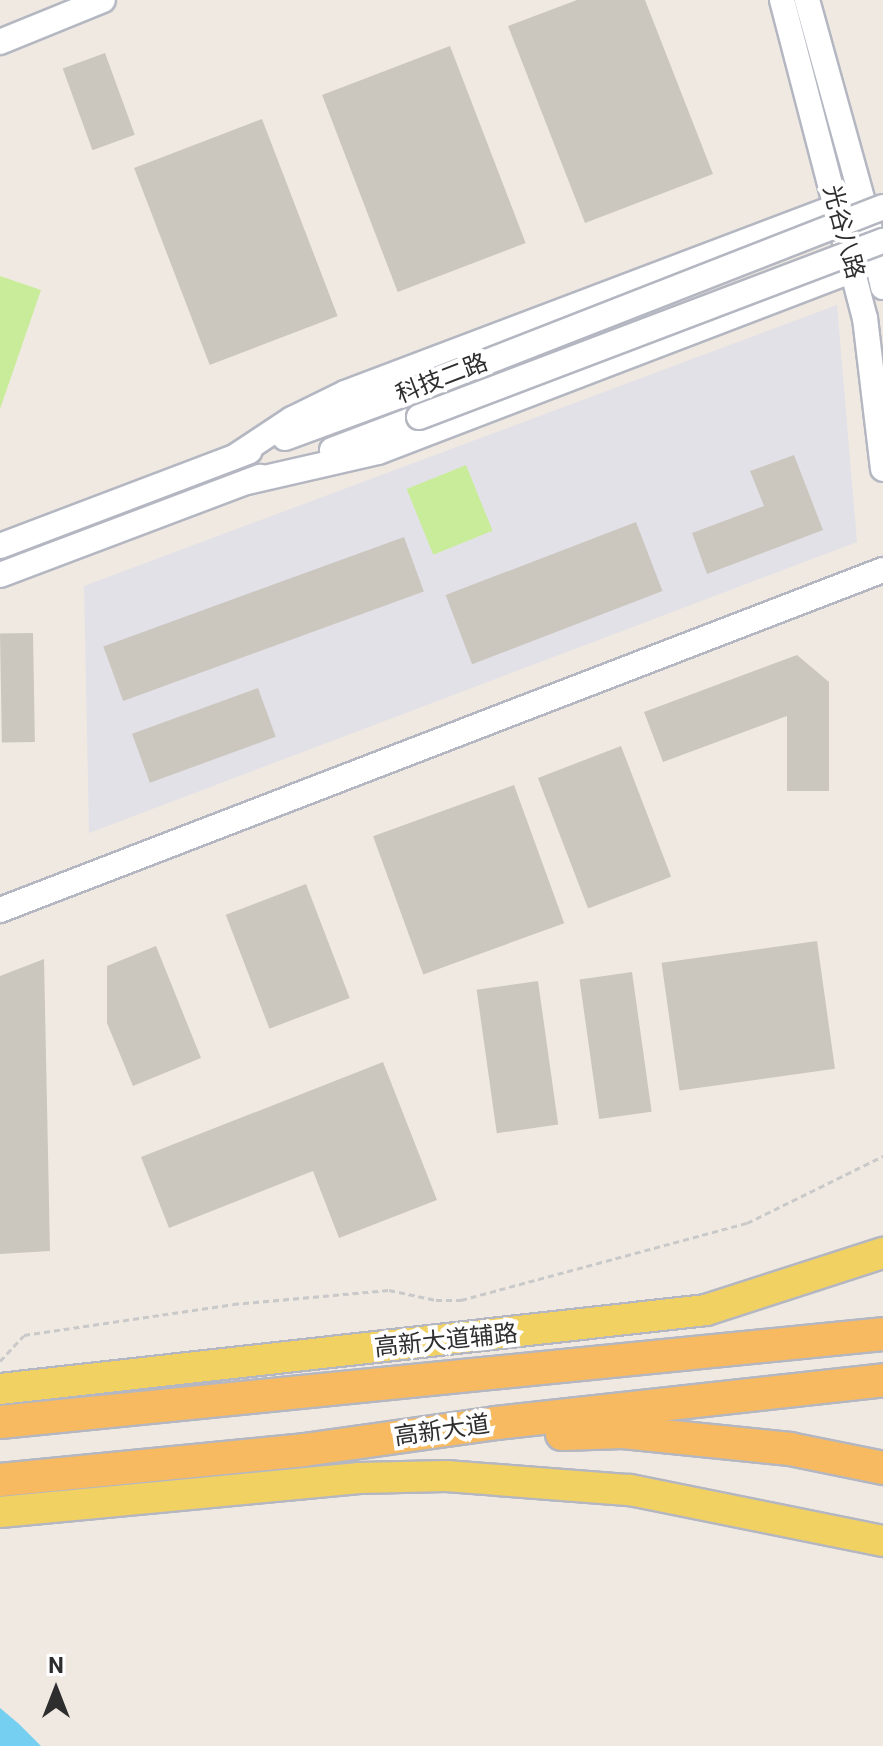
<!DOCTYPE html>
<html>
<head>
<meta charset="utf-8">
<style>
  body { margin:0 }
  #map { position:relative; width:883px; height:1746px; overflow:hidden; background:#efe9e1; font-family:Roboto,"Noto Sans SC",sans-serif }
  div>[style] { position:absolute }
  .industrial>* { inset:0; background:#e3e1e8 }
  .pitch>* { inset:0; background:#c9ec9a; transform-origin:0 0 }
  .water>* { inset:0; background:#75cff0 }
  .building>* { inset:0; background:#cbc7bf; transform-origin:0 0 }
  .path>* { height:3px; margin-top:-1.5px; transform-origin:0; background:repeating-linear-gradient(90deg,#c9c9c9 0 6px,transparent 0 10px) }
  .roads { filter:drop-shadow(2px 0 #b4b7c1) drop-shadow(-2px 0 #b4b7c1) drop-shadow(0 2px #b4b7c1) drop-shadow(0 -2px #b4b7c1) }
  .tertiary>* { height:24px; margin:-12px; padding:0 12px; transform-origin:12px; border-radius:12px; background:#fff }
  .primary>* { height:30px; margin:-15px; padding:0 15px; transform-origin:15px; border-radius:15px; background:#f2d163 }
  .trunk>* { height:32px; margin:-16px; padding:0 16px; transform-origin:16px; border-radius:16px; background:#f8ba60 }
  .bridges { filter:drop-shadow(2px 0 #b4b7c1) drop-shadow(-2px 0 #b4b7c1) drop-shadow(0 2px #b4b7c1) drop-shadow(0 -2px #b4b7c1) }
  .tertiary-bridge>* { height:24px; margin:-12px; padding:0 12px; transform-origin:12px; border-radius:12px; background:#fff }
  span { translate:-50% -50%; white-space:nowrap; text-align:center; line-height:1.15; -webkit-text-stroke:8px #fff; paint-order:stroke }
  .street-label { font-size:24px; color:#2e2e2e }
  .north { position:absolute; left:16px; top:1650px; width:80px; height:80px; -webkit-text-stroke:6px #fff; paint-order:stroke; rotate:0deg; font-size:22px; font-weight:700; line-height:32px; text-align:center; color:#2e2e2e }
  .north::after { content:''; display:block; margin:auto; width:28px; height:36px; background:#2e2e2e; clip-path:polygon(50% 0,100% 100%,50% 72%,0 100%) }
</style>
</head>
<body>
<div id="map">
  <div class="industrial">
    <div style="clip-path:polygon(837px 305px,857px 542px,89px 833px,84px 586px)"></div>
  </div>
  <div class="pitch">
    <div style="clip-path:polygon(0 276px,41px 290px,0 409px)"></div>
    <div style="left:466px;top:465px;width:71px;height:64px;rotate:68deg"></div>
  </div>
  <div class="water">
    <div style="clip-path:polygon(0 1708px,19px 1724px,41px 1746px,0 1746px)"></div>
  </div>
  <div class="building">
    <div style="clip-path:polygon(577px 0,645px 0,713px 174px,585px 223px,508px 26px)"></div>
    <div style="left:450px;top:46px;width:211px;height:137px;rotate:69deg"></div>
    <div style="left:105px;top:53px;width:87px;height:45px;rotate:70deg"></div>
    <div style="left:262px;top:119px;width:211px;height:137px;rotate:69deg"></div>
    <div style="clip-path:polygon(794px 455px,823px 530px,707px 574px,692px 533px,764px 506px,750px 471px)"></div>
    <div style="left:636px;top:522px;width:74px;height:204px;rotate:69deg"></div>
    <div style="left:404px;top:537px;width:58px;height:320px;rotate:70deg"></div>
    <div style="left:33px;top:633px;width:109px;height:33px;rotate:89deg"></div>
    <div style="clip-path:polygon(797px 655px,829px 682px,829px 791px,787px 791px,787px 716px,663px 762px,644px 712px)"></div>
    <div style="left:258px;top:688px;width:52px;height:134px;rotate:70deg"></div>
    <div style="left:621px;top:746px;width:140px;height:89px;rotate:69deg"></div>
    <div style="left:514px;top:785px;width:147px;height:150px;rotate:70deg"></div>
    <div style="left:306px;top:884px;width:122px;height:86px;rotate:69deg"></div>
    <div style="left:817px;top:941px;width:129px;height:157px;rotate:82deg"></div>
    <div style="clip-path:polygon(156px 946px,201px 1058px,133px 1086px,107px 1023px,107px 966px)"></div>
    <div style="clip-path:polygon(44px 959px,50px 1251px,0 1254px,0 976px)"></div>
    <div style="left:632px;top:972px;width:141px;height:53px;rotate:82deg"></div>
    <div style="left:538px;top:981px;width:145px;height:62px;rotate:82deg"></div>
    <div style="clip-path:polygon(383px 1062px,437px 1200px,339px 1238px,313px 1171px,169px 1228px,141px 1157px)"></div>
  </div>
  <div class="path">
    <div style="left:0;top:1361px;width:35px;rotate:-47deg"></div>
    <div style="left:24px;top:1335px;width:211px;rotate:-8.4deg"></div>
    <div style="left:233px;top:1304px;width:157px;rotate:-5.1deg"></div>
    <div style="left:389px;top:1290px;width:48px;rotate:12deg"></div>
    <div style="left:436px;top:1300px;width:25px"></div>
    <div style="left:461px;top:1300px;width:296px;rotate:-15.1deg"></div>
    <div style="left:747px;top:1223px;width:152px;rotate:-26.2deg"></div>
  </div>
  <div class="roads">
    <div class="tertiary">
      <div style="left:782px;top:0;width:329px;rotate:75.4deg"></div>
      <div style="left:865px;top:318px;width:152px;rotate:83.2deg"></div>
      <div style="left:807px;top:0;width:221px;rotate:74.5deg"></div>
      <div style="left:866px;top:213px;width:76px;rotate:77.1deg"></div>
      <div style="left:0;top:42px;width:111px;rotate:-22.2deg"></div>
      <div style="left:285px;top:438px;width:133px;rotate:-20.2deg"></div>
      <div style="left:332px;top:450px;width:93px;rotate:-20.8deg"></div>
      <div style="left:236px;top:456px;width:67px;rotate:-33.5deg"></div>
      <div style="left:292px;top:419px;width:59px;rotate:-26.1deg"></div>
      <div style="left:345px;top:393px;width:525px;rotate:-20.75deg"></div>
      <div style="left:247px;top:482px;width:134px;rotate:-12.9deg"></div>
      <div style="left:378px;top:452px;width:509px;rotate:-20.96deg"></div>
      <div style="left:0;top:546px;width:267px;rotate:-20.8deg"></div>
      <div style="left:0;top:575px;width:278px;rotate:-20.7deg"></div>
      <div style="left:0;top:910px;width:946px;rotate:-21.06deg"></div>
    </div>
    <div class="primary">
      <div style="left:0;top:1389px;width:710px;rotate:-6.38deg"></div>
      <div style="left:706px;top:1310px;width:186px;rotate:-17.9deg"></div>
      <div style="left:0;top:1512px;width:361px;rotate:-5.4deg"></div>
      <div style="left:359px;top:1478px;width:87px;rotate:-1.3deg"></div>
      <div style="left:446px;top:1476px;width:185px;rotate:4.4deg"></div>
      <div style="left:630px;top:1490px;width:258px;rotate:11.4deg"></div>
    </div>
    <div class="trunk">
      <div style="left:0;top:1422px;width:887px;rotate:-5.69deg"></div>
      <div style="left:562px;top:1434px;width:61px;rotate:-1.9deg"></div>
      <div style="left:623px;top:1432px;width:168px;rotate:5.8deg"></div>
      <div style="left:790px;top:1449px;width:95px;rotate:11.5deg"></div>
      <div style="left:0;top:1480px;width:305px;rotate:-5.6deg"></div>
      <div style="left:304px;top:1450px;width:194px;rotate:-8deg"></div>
      <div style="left:496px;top:1423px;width:389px;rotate:-6.3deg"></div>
    </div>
  </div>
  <div class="bridges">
    <div class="tertiary-bridge">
      <div style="left:410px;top:392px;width:508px;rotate:-21.36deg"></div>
      <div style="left:419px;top:417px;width:496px;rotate:-20.8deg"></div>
    </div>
  </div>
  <div class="street-label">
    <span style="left:843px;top:232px;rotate:75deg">光谷八路</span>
    <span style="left:442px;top:379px;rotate:-21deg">科技二路</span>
    <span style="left:446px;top:1341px;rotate:-6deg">高新大道辅路</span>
    <span style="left:442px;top:1431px;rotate:-8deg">高新大道</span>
  </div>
  <div class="north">N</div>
</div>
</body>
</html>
